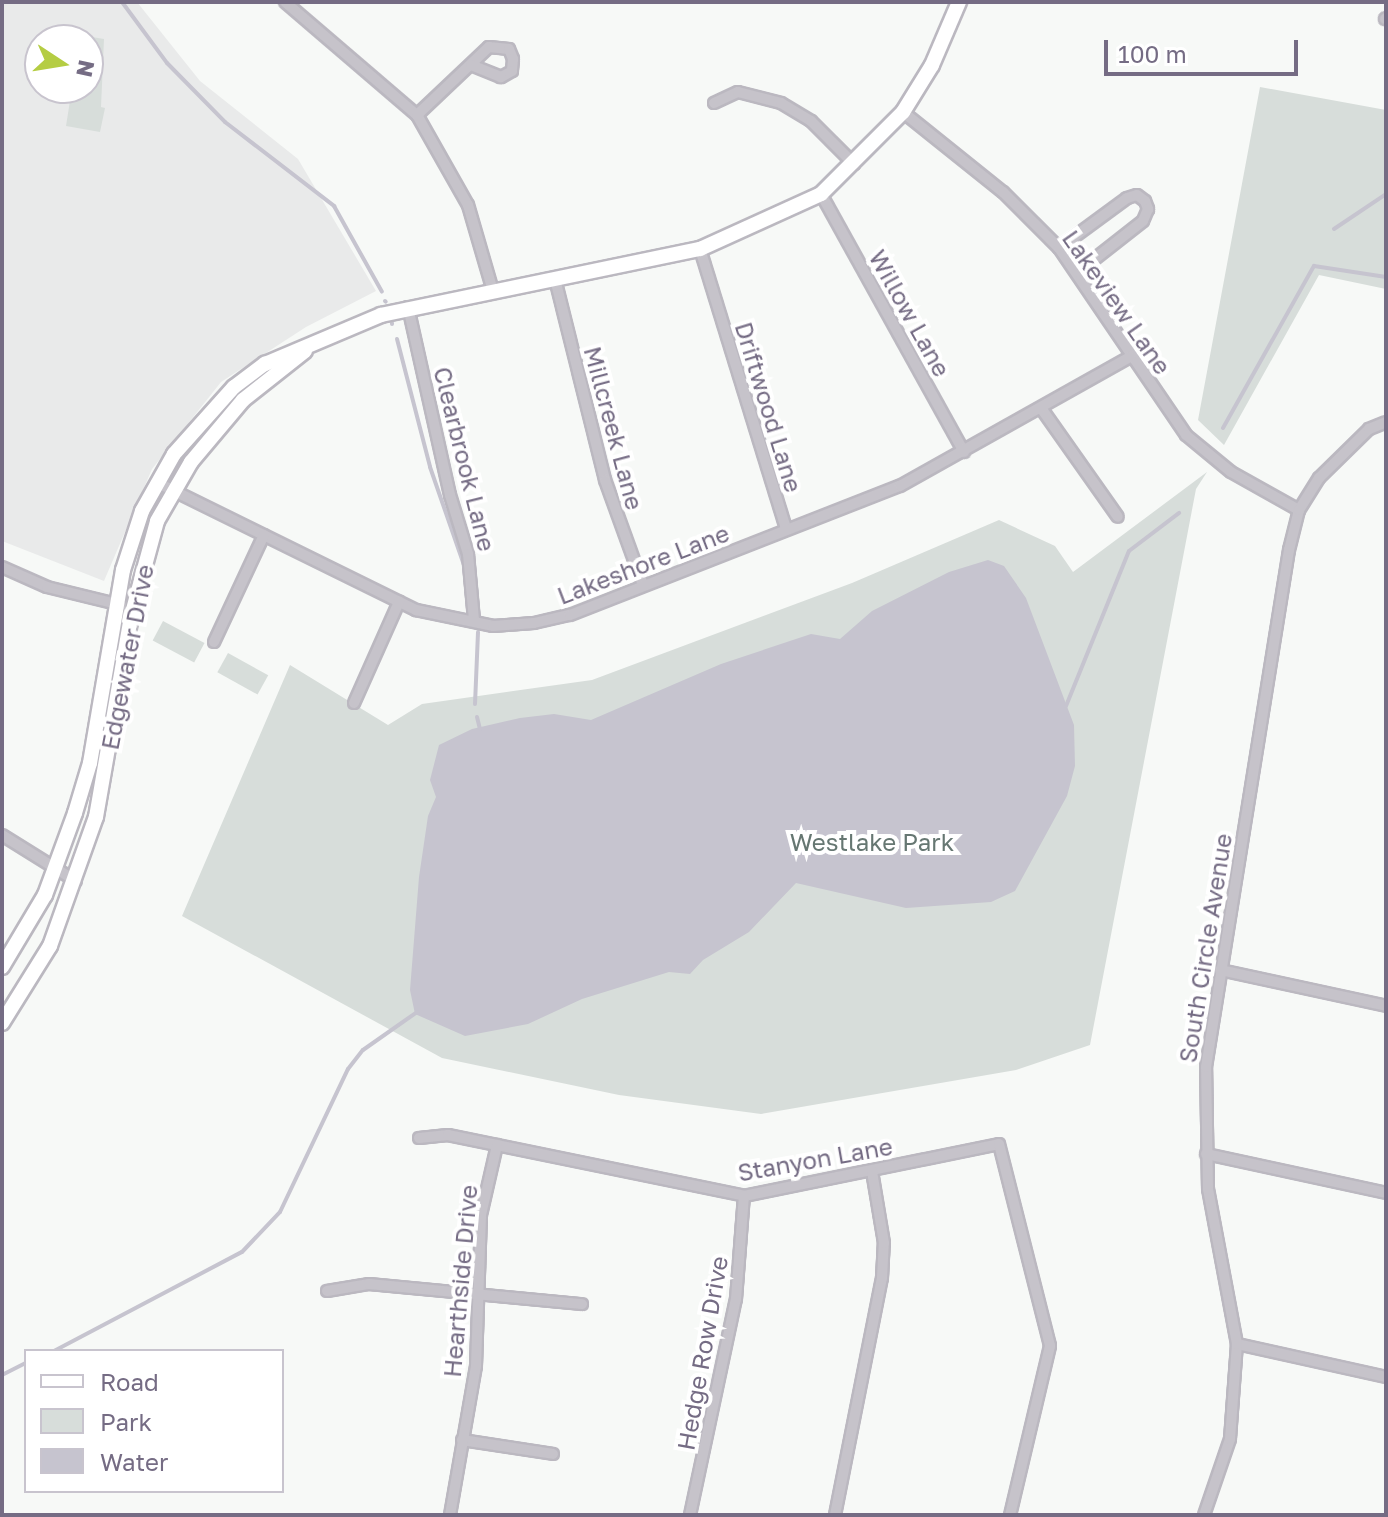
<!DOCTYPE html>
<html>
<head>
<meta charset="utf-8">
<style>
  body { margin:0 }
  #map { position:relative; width:1388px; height:1517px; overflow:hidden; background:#f7f9f7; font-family:"Golos Text",sans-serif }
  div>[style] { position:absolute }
  .built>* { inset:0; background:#e9eaea }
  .green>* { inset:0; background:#d7ddda; transform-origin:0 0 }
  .water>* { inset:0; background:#c6c4cf }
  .stream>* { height:4px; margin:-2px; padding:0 2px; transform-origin:2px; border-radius:2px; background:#c6c4cf }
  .roads { filter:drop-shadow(2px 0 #bbb8c0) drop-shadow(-2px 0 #bbb8c0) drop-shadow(0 2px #bbb8c0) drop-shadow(0 -2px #bbb8c0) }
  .street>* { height:10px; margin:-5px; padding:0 5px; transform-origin:5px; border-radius:5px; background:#c6c3ca }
  .secondary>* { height:14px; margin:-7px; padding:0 7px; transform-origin:7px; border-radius:7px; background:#fff }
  span { translate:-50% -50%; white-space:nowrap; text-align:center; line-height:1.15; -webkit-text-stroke:8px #fff; paint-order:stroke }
  .street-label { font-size:24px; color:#756c84 }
  .park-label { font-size:24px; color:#667772 }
  .frame { position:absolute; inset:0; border:4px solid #756c84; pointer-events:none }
  .legend { position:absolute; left:24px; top:1349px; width:260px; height:144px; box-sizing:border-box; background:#fff; border:2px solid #c8c4ce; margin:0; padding:10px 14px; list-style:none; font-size:24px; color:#756c84 }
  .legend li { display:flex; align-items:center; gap:16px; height:40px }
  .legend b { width:40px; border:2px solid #c8c4ce }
  .north { position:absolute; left:24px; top:24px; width:80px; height:80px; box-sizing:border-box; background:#fff; border:2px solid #c8c4ce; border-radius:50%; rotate:102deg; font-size:22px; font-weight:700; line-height:32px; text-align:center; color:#756c84 }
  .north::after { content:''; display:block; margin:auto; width:28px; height:36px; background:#b5cd43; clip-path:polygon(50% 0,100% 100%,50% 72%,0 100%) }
  .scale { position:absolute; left:1104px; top:40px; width:194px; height:36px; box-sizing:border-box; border:4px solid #756c84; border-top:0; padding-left:10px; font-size:24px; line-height:28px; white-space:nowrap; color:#756c84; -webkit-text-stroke:6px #fff; paint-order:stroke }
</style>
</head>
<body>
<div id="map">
  <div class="built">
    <div style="clip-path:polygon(evenodd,2px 2px,137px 2px,200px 81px,298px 159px,376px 291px,306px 327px,221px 382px,152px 469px,104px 581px,2px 541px,2px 2px,40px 40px,88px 40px,88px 88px,40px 88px,40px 40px)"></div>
  </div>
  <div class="green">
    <div style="clip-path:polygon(80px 35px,104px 39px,101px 107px,105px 108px,100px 132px,66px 126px,72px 88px,88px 88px,88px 40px,79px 40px)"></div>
    <div style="clip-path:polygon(1260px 87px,1386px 110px,1386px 289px,1319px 275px,1224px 445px,1198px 420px)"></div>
    <div style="clip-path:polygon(1207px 472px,1196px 489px,1090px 1045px,1016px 1070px,761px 1114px,619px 1095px,442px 1058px,182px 916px,290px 665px,388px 725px,422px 704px,592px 680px,852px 583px,999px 520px,1055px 546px,1073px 572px)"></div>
    <div style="left:163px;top:621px;width:47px;height:22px;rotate:28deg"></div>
    <div style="left:228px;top:653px;width:46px;height:22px;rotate:29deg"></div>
  </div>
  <div class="water">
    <div style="clip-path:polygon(988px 560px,1004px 566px,1026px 598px,1074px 725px,1075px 766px,1067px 796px,1015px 891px,991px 902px,906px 908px,796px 883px,749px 932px,703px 960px,690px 974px,669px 972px,582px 999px,528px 1024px,465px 1036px,415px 1014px,410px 990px,419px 877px,428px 816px,436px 797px,430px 780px,439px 745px,472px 729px,520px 718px,554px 714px,591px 720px,721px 664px,811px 634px,840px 639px,872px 611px,949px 572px)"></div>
  </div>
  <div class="stream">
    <div style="left:122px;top:2px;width:76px;rotate:53.6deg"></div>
    <div style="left:167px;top:63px;width:83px;rotate:45.5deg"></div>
    <div style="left:225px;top:122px;width:138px;rotate:37.6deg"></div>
    <div style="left:334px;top:206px;width:98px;rotate:60.8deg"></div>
    <div style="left:1334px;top:229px;width:63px;rotate:-33.9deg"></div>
    <div style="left:385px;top:301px;width:1px;rotate:45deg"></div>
    <div style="left:392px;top:323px;width:1px;rotate:90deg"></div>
    <div style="left:397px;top:339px;width:132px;rotate:75.5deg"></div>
    <div style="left:430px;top:467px;width:110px;rotate:70.9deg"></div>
    <div style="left:1223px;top:428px;width:186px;rotate:-60.7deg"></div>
    <div style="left:1314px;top:266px;width:73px;rotate:8.7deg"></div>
    <div style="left:475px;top:704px;width:72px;rotate:-87.6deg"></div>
    <div style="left:1066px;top:706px;width:167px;rotate:-67.9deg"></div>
    <div style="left:1129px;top:551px;width:63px;rotate:-37.2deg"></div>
    <div style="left:477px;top:717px;width:12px;rotate:76deg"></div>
    <div style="left:54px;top:1351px;width:212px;rotate:-27.8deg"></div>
    <div style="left:242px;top:1252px;width:55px;rotate:-46.5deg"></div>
    <div style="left:280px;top:1212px;width:158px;rotate:-64.6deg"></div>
    <div style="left:348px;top:1069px;width:24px;rotate:-52deg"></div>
    <div style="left:363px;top:1050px;width:66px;rotate:-35.1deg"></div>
    <div style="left:2px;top:1375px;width:27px;rotate:-27deg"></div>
  </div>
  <div class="roads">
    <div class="street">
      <div style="left:285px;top:2px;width:174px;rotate:40.6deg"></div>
      <div style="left:417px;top:115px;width:103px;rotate:60.5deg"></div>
      <div style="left:468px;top:205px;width:90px;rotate:73.8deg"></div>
      <div style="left:1385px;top:19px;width:1px;rotate:-45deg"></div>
      <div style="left:714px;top:103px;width:26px;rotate:-25deg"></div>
      <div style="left:738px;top:92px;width:44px;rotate:14.3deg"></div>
      <div style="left:781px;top:103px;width:35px;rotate:31deg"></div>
      <div style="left:811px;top:121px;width:61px;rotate:45deg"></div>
      <div style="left:903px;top:112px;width:128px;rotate:38.7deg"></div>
      <div style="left:1003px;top:192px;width:79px;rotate:45deg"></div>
      <div style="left:1059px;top:248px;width:226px;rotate:55.8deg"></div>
      <div style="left:1186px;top:435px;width:58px;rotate:39.4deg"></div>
      <div style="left:1231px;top:472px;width:78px;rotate:29.2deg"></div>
      <div style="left:417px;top:115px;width:99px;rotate:-43.4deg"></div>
      <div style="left:489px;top:47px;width:20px;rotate:6deg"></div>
      <div style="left:509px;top:49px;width:11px;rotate:68deg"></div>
      <div style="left:513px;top:59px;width:12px;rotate:95deg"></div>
      <div style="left:512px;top:71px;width:13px;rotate:151deg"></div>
      <div style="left:501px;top:77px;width:32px;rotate:-158deg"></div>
      <div style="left:821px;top:194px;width:295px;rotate:61deg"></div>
      <div style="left:1059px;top:248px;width:84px;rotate:-36.3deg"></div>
      <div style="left:1127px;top:198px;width:10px;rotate:-17deg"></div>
      <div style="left:1137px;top:195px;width:10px;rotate:37deg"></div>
      <div style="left:1145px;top:201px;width:9px;rotate:69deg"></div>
      <div style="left:1148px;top:209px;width:13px;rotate:113deg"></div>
      <div style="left:1143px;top:221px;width:83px;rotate:141.9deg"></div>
      <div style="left:700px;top:249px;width:293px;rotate:72.9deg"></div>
      <div style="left:555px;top:279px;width:207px;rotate:76deg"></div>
      <div style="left:605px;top:480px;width:112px;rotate:70.1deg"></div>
      <div style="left:408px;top:307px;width:193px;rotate:77.4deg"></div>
      <div style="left:450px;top:495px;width:62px;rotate:73deg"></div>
      <div style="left:468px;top:554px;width:66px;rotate:84.8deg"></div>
      <div style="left:1041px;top:408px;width:133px;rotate:54.8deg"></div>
      <div style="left:158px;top:483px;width:288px;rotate:26.2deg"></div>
      <div style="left:416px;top:610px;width:79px;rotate:11.7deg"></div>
      <div style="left:493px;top:626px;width:41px;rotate:-4.2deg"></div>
      <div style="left:534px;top:623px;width:37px;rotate:-13deg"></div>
      <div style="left:570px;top:615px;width:354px;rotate:-21.4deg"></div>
      <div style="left:900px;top:486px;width:264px;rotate:-29.3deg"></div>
      <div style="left:2px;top:567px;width:49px;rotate:24deg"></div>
      <div style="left:47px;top:587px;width:76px;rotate:13.7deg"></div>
      <div style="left:214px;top:642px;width:118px;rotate:-65deg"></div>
      <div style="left:354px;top:703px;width:111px;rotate:-66deg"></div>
      <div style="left:2px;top:835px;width:87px;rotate:31.9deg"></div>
      <div style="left:1220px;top:970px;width:170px;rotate:12.2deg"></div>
      <div style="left:419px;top:1138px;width:29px;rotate:-6deg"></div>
      <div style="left:448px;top:1135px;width:302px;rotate:11.6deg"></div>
      <div style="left:744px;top:1196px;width:260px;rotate:-11.5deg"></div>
      <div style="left:999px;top:1144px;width:208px;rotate:75.8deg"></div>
      <div style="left:1050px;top:1346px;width:174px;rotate:103.3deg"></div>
      <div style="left:1206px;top:1154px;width:184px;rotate:12.2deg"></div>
      <div style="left:327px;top:1291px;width:43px;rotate:-9.5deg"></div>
      <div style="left:369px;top:1284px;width:214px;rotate:5.4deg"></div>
      <div style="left:1237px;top:1344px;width:153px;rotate:12.5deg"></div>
      <div style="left:462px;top:1440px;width:92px;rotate:8.7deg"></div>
      <div style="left:450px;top:1515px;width:151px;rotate:-80.1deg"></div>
      <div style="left:476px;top:1366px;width:151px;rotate:-88.1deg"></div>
      <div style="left:481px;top:1215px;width:72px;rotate:-77.1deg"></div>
      <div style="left:690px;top:1515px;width:221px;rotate:-78deg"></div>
      <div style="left:736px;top:1299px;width:103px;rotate:-85.6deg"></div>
      <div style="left:835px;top:1515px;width:242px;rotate:-78.8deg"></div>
      <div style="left:882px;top:1278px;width:35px;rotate:-87deg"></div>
      <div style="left:884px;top:1243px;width:73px;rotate:-99.5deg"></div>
      <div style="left:1204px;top:1515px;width:80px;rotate:-71.1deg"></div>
      <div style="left:1230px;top:1439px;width:95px;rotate:-85.8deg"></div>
      <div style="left:1237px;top:1344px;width:158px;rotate:-100.6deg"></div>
      <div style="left:1208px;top:1189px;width:122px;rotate:-90.9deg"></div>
      <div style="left:1206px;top:1067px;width:524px;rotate:-80.88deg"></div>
      <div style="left:1289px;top:550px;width:41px;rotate:-76deg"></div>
      <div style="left:1299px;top:510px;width:38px;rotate:-58deg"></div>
      <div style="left:1319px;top:478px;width:70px;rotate:-44.4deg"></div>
      <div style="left:1369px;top:429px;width:18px;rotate:-22deg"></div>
    </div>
    <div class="secondary">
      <div style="left:2px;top:967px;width:84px;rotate:-59.2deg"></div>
      <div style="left:45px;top:895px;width:87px;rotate:-69.9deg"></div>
      <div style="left:75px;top:813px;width:52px;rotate:-73.3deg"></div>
      <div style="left:90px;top:763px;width:196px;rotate:-80.3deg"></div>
      <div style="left:123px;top:570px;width:62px;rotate:-72.1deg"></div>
      <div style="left:142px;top:511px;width:65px;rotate:-60.7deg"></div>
      <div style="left:174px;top:454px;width:90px;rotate:-48.2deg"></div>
      <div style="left:234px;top:387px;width:39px;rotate:-37deg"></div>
      <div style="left:265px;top:364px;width:126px;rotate:-22.9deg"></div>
      <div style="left:381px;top:315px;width:326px;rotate:-11.7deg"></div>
      <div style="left:700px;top:249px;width:133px;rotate:-24.4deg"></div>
      <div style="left:821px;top:194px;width:116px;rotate:-45deg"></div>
      <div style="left:903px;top:112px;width:55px;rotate:-58.3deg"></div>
      <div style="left:932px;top:65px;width:69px;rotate:-66.8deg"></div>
      <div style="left:2px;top:1023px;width:91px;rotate:-58.1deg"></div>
      <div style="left:50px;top:946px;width:137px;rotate:-70.4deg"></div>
      <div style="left:96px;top:817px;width:203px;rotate:-80.1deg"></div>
      <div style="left:131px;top:617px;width:99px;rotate:-74.8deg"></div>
      <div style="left:157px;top:521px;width:68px;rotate:-60deg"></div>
      <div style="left:191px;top:462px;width:81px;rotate:-50deg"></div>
      <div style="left:243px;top:400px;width:79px;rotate:-38.3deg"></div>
    </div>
  </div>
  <div class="street-label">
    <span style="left:1117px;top:302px;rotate:55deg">Lakeview Lane</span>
    <span style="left:910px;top:313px;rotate:61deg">Willow Lane</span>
    <span style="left:769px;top:407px;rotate:73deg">Driftwood Lane</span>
    <span style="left:614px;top:428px;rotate:75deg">Millcreek Lane</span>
    <span style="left:465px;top:459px;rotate:76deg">Clearbrook Lane</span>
    <span style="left:643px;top:564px;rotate:-21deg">Lakeshore Lane</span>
    <span style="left:127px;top:657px;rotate:-79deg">Edgewater Drive</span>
    <span style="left:1205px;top:948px;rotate:-81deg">South Circle Avenue</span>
    <span style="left:815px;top:1159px;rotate:-10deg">Stanyon Lane</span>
    <span style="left:460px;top:1281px;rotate:-85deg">Hearthside Drive</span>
    <span style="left:702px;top:1353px;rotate:-80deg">Hedge Row Drive</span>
  </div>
  <div class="park-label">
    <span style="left:872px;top:842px">Westlake Park</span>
  </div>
  <div class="frame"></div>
  <ul class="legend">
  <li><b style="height:10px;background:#fff"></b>Road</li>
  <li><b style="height:22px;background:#d7ddda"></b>Park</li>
  <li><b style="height:22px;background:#c6c4cf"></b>Water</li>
  </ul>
  <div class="north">N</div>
  <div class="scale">100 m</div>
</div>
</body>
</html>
